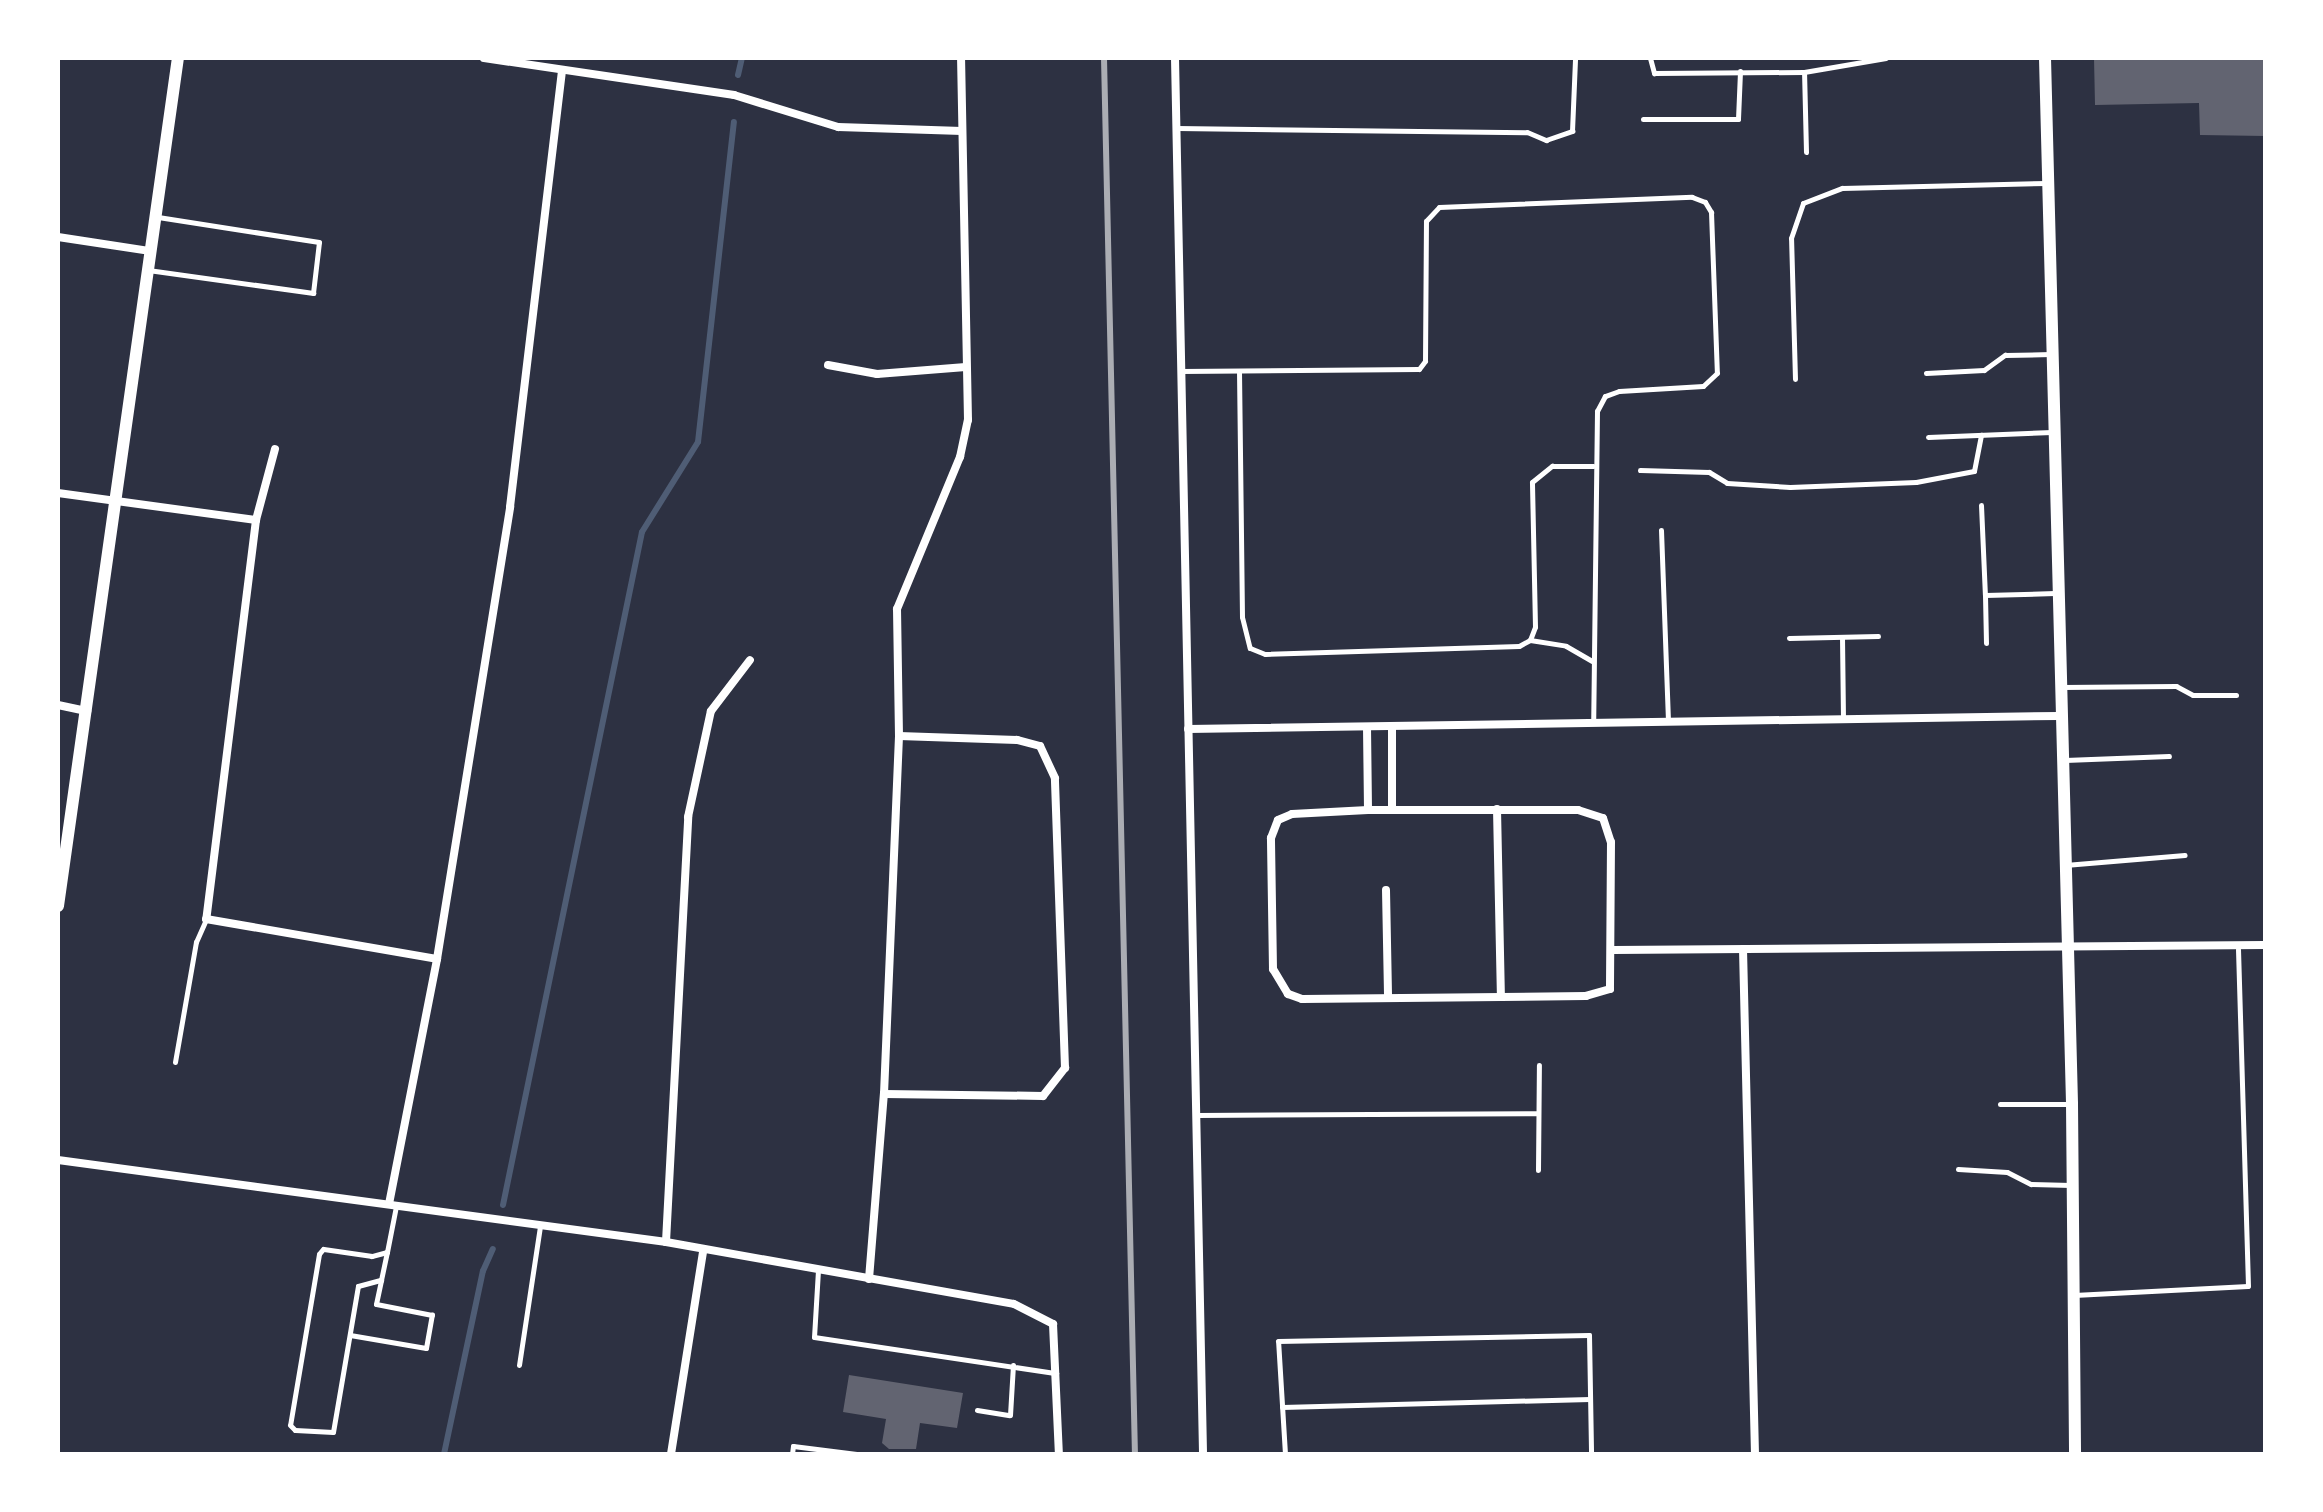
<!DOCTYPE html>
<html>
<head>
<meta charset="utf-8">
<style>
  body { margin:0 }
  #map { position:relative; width:2323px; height:1512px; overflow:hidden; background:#2d3142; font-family:Barlow,sans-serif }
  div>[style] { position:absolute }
  .stream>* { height:6px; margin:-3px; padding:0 3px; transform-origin:3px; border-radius:3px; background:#4f5d75 }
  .building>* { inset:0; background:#626471 }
  .service>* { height:5px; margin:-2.5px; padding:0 2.5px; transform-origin:2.5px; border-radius:2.5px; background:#fff }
  .minor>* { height:8px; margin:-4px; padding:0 4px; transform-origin:4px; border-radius:4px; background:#fff }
  .tertiary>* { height:12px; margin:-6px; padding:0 6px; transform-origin:6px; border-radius:6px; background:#fff }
  .rail>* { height:6px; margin:-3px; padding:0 3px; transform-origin:3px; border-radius:3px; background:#abadb3 }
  span { translate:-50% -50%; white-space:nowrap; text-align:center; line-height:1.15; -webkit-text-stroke:6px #fff; paint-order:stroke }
  .frame { position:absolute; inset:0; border:60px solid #fff; pointer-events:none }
</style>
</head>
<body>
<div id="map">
  <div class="stream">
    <div style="left:738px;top:75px;width:17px;rotate:-77deg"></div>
    <div style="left:503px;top:1205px;width:687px;rotate:-78.33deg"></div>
    <div style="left:642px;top:532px;width:106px;rotate:-58.1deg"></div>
    <div style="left:698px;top:442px;width:322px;rotate:-83.6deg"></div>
    <div style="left:444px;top:1454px;width:187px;rotate:-78deg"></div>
    <div style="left:483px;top:1271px;width:24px;rotate:-66deg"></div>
  </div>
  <div class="building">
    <div style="clip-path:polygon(2094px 58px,2265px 58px,2265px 136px,2200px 135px,2199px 103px,2095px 105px)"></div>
    <div style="clip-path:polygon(849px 1375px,963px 1393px,957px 1428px,920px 1423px,916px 1449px,889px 1449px,882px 1443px,886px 1419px,843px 1412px)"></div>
  </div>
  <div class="service">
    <div style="left:1650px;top:58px;width:16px;rotate:75deg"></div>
    <div style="left:1654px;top:73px;width:150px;rotate:-0.4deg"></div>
    <div style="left:1643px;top:119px;width:95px"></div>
    <div style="left:1738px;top:119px;width:48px;rotate:-87.6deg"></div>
    <div style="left:1177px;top:128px;width:350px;rotate:0.7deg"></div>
    <div style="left:1527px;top:132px;width:21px;rotate:23deg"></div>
    <div style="left:1546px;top:140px;width:28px;rotate:-19deg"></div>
    <div style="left:1572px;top:131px;width:73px;rotate:-87.6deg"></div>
    <div style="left:1806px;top:152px;width:80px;rotate:-91.4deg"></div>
    <div style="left:1804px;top:72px;width:83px;rotate:-9.7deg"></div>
    <div style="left:148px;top:270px;width:167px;rotate:7.9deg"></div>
    <div style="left:313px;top:293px;width:51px;rotate:-83.3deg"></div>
    <div style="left:319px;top:242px;width:163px;rotate:-171.2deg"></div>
    <div style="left:1181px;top:371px;width:238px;rotate:-0.5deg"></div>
    <div style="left:1419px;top:369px;width:10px;rotate:-53deg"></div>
    <div style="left:1425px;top:361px;width:140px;rotate:-89.6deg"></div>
    <div style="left:1426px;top:221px;width:19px;rotate:-47deg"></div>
    <div style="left:1439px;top:207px;width:253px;rotate:-2.3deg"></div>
    <div style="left:1692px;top:197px;width:14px;rotate:21deg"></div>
    <div style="left:1705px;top:202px;width:12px;rotate:59deg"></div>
    <div style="left:1711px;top:212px;width:161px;rotate:87.9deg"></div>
    <div style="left:1717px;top:373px;width:19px;rotate:137deg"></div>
    <div style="left:1703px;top:386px;width:84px;rotate:176.6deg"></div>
    <div style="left:1619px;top:391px;width:15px;rotate:160deg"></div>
    <div style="left:1605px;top:396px;width:17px;rotate:118deg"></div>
    <div style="left:1597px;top:411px;width:312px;rotate:90.7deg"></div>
    <div style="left:1239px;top:371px;width:246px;rotate:89.3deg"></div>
    <div style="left:1242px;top:617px;width:32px;rotate:76deg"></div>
    <div style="left:1250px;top:648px;width:16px;rotate:22deg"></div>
    <div style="left:1265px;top:654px;width:254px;rotate:-1.8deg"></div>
    <div style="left:1519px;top:646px;width:13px;rotate:-29deg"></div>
    <div style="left:1530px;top:640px;width:14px;rotate:-69deg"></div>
    <div style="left:1535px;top:627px;width:145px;rotate:-91.2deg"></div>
    <div style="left:1532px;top:482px;width:26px;rotate:-39deg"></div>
    <div style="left:1552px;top:466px;width:41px"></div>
    <div style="left:1926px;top:373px;width:58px;rotate:-3deg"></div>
    <div style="left:1984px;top:370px;width:26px;rotate:-36deg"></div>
    <div style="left:2005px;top:355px;width:46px;rotate:-1.2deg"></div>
    <div style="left:1795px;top:379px;width:141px;rotate:-91.6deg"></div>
    <div style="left:1791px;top:238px;width:37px;rotate:-71deg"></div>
    <div style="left:1803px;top:203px;width:42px;rotate:-21deg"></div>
    <div style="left:1842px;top:188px;width:205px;rotate:-1.4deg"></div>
    <div style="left:1928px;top:437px;width:124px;rotate:-2.3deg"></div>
    <div style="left:1640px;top:470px;width:69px;rotate:1.7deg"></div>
    <div style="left:1709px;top:472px;width:21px;rotate:31deg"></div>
    <div style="left:1727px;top:483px;width:63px;rotate:3.6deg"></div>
    <div style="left:1790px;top:487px;width:126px;rotate:-2.3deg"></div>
    <div style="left:1916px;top:482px;width:59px;rotate:-10.7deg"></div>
    <div style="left:1974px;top:471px;width:37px;rotate:-79deg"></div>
    <div style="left:1981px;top:505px;width:90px;rotate:87.5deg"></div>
    <div style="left:1661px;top:530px;width:192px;rotate:87.9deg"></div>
    <div style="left:1842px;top:637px;width:82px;rotate:89.3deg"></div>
    <div style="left:1789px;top:638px;width:89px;rotate:-1.3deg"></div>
    <div style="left:1530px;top:640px;width:36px;rotate:9deg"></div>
    <div style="left:1566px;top:646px;width:30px;rotate:30deg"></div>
    <div style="left:1986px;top:643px;width:48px;rotate:-91.2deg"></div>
    <div style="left:1985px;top:595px;width:70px;rotate:-1.6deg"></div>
    <div style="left:2062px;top:687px;width:114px;rotate:-0.5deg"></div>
    <div style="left:2176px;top:686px;width:19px;rotate:28deg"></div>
    <div style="left:2193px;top:695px;width:43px"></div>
    <div style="left:2065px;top:760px;width:104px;rotate:-2.2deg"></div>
    <div style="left:2065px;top:865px;width:120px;rotate:-4.8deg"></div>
    <div style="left:175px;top:1062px;width:122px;rotate:-80.1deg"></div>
    <div style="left:196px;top:942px;width:24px;rotate:-66deg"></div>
    <div style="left:2000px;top:1104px;width:71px"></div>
    <div style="left:1197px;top:1115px;width:341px;rotate:-0.3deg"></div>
    <div style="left:1958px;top:1169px;width:49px;rotate:3.5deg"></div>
    <div style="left:2007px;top:1172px;width:27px;rotate:27deg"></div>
    <div style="left:2031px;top:1184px;width:40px;rotate:1.4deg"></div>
    <div style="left:1538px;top:1170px;width:105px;rotate:-89.5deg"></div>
    <div style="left:387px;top:1252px;width:16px;rotate:165deg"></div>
    <div style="left:372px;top:1256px;width:49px;rotate:-171.9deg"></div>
    <div style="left:323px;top:1249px;width:6px;rotate:129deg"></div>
    <div style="left:319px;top:1254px;width:173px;rotate:99.6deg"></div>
    <div style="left:290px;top:1425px;width:7px;rotate:45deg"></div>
    <div style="left:295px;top:1430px;width:38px;rotate:3deg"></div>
    <div style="left:333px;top:1432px;width:148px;rotate:-80.3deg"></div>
    <div style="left:358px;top:1286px;width:24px;rotate:-15deg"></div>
    <div style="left:381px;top:1280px;width:29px;rotate:-78deg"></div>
    <div style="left:387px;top:1252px;width:47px;rotate:-78.9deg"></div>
    <div style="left:818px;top:1270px;width:67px;rotate:93.4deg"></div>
    <div style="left:814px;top:1337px;width:245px;rotate:8.5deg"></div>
    <div style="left:2074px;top:1295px;width:174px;rotate:-3deg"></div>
    <div style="left:2248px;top:1286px;width:337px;rotate:-91.7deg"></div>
    <div style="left:350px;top:1335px;width:77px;rotate:9.7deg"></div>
    <div style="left:426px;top:1348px;width:34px;rotate:-80deg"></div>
    <div style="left:432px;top:1315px;width:57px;rotate:-168.9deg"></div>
    <div style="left:376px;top:1304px;width:24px;rotate:-78deg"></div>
    <div style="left:519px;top:1365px;width:141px;rotate:-81.4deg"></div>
    <div style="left:1282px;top:1407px;width:308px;rotate:-1.5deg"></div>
    <div style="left:977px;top:1410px;width:33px;rotate:9deg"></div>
    <div style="left:1010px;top:1415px;width:50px;rotate:-86.6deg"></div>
    <div style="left:792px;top:1454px;width:8px;rotate:-83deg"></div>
    <div style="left:793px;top:1446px;width:64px;rotate:7.1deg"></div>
    <div style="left:1285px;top:1454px;width:113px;rotate:-93.5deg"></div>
    <div style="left:1278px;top:1341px;width:311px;rotate:-1.1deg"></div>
    <div style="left:1589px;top:1335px;width:119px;rotate:89deg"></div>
  </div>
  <div class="minor">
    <div style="left:484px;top:58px;width:253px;rotate:8.4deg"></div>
    <div style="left:734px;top:95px;width:109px;rotate:17.1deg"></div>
    <div style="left:838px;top:127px;width:124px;rotate:1.8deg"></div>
    <div style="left:1175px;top:58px;width:1396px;rotate:88.85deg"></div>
    <div style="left:58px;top:237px;width:92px;rotate:8.7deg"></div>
    <div style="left:828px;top:365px;width:50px;rotate:10.4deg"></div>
    <div style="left:877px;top:374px;width:89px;rotate:-4.5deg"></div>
    <div style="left:275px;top:449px;width:73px;rotate:105deg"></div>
    <div style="left:256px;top:520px;width:402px;rotate:97.1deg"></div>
    <div style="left:206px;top:919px;width:234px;rotate:9.8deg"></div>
    <div style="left:58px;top:493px;width:200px;rotate:7.8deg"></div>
    <div style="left:58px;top:705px;width:30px;rotate:12deg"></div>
    <div style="left:1392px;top:726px;width:84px;rotate:90deg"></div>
    <div style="left:1367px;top:727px;width:83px;rotate:89.3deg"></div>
    <div style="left:1188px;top:729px;width:871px;rotate:-0.86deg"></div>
    <div style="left:1497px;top:809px;width:187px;rotate:88.8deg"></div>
    <div style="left:1368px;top:810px;width:210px"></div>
    <div style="left:1578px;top:810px;width:26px;rotate:18deg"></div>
    <div style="left:1603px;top:818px;width:25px;rotate:72deg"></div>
    <div style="left:1611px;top:842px;width:147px;rotate:90.4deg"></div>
    <div style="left:1610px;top:989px;width:25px;rotate:164deg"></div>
    <div style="left:1586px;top:996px;width:284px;rotate:179.4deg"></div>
    <div style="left:1302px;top:999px;width:15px;rotate:-160deg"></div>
    <div style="left:1288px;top:994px;width:29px;rotate:-121deg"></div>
    <div style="left:1273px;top:969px;width:131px;rotate:-90.9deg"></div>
    <div style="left:1271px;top:838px;width:19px;rotate:-69deg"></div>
    <div style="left:1278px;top:820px;width:15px;rotate:-23deg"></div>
    <div style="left:1292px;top:814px;width:76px;rotate:-3deg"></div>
    <div style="left:1386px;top:890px;width:106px;rotate:88.9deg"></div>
    <div style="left:1743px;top:949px;width:505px;rotate:88.64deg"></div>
    <div style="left:1613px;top:950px;width:652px;rotate:-0.44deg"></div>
    <div style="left:884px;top:1094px;width:159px;rotate:0.7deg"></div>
    <div style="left:1043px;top:1096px;width:36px;rotate:-52deg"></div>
    <div style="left:1065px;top:1068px;width:290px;rotate:-92deg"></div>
    <div style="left:1055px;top:778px;width:35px;rotate:-115deg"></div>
    <div style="left:1040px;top:746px;width:24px;rotate:-165deg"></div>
    <div style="left:1017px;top:740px;width:118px;rotate:-178.1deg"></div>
    <div style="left:58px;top:1160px;width:614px;rotate:7.68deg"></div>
    <div style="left:666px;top:1242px;width:353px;rotate:10.1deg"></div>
    <div style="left:1014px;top:1304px;width:44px;rotate:27.1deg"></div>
    <div style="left:1053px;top:1324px;width:130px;rotate:87.4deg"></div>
    <div style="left:389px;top:1204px;width:250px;rotate:-78.9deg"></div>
    <div style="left:437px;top:959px;width:458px;rotate:-80.8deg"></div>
    <div style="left:510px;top:507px;width:439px;rotate:-83.2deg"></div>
    <div style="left:666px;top:1242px;width:426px;rotate:-87deg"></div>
    <div style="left:688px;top:817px;width:108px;rotate:-77.8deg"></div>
    <div style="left:711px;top:711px;width:64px;rotate:-52.6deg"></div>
    <div style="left:869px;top:1279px;width:186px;rotate:-85.4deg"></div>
    <div style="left:884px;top:1094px;width:358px;rotate:-87.6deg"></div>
    <div style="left:899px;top:736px;width:127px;rotate:-90.9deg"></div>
    <div style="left:897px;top:609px;width:165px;rotate:-67.5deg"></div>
    <div style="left:960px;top:457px;width:38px;rotate:-78deg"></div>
    <div style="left:968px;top:420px;width:362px;rotate:-91.1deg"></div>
    <div style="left:671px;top:1454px;width:206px;rotate:-81deg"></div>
  </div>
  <div class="tertiary">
    <div style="left:2045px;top:58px;width:1046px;rotate:88.52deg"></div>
    <div style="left:2072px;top:1104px;width:350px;rotate:89.5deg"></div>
    <div style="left:58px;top:906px;width:856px;rotate:-81.95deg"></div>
  </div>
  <div class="rail">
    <div style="left:1104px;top:58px;width:1396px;rotate:88.73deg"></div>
  </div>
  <div class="frame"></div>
</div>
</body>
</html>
